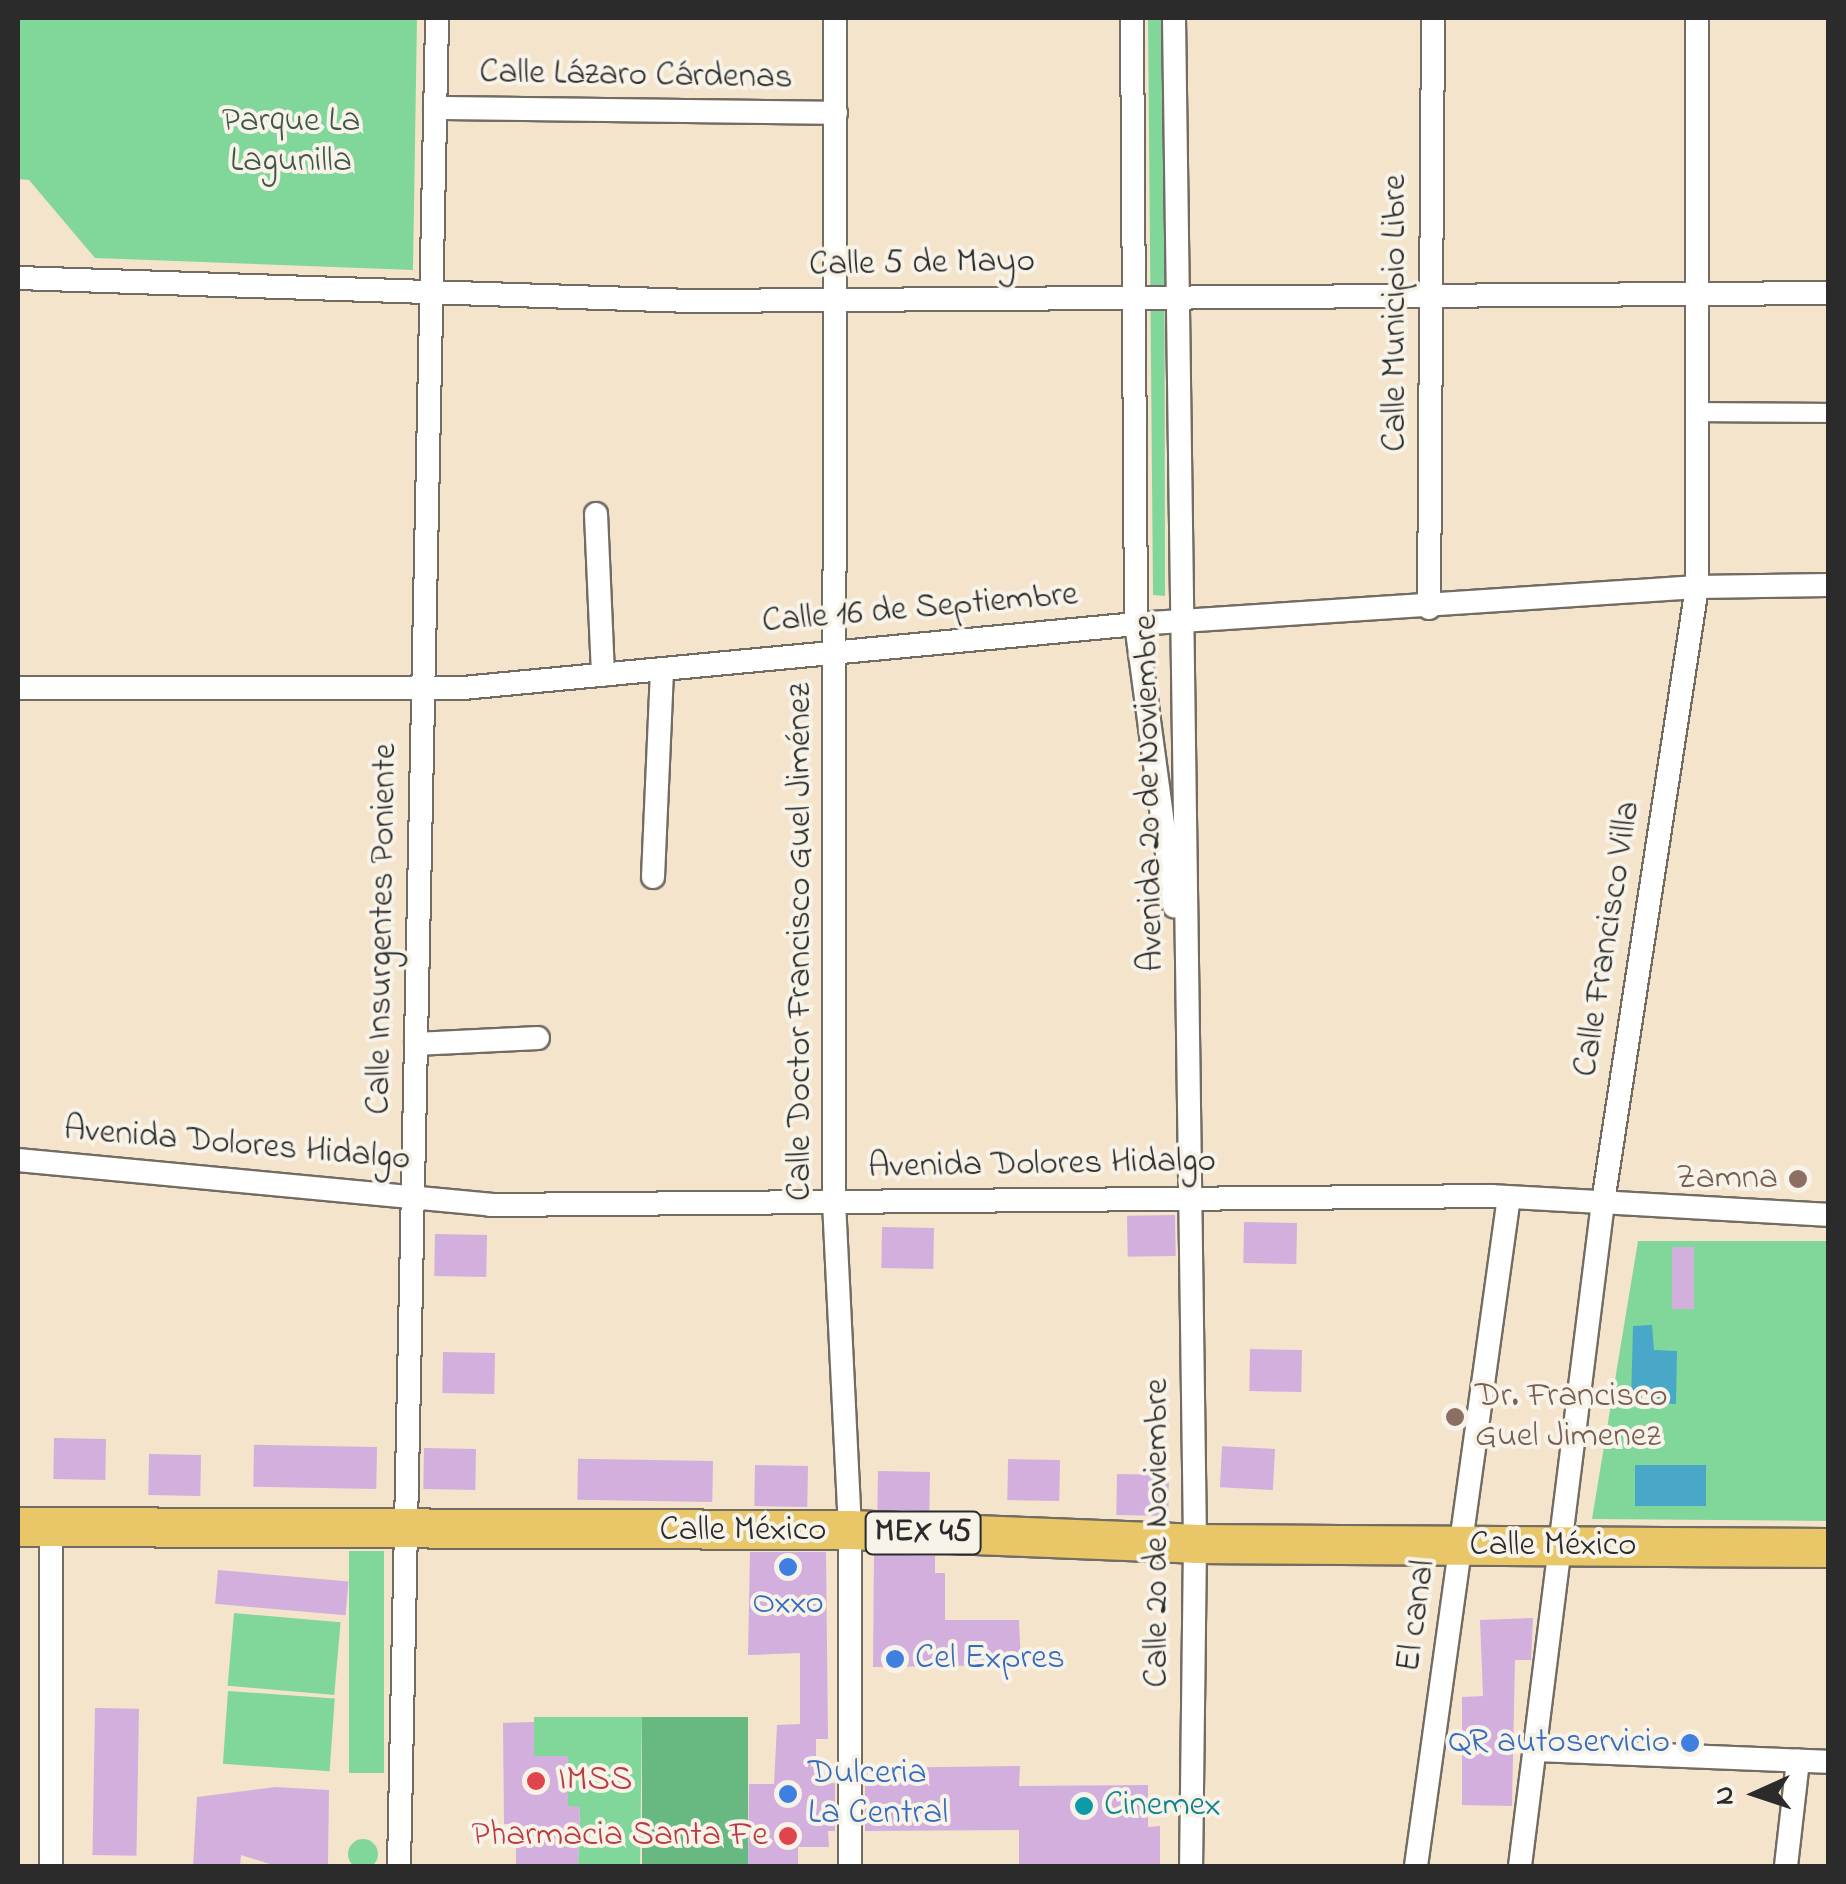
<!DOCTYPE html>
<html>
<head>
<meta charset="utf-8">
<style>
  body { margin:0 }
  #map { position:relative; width:1846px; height:1884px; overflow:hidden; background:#f5e4cc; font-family:"Indie Flower",sans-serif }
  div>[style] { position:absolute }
  .green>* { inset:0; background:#81d79a; transform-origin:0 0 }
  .round { border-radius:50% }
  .forest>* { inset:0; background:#68b882; transform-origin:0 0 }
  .water>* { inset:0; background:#49a8c8; transform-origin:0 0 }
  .building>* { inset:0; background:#d3afde; transform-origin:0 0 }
  .roads { filter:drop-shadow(2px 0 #726c63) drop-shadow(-2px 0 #726c63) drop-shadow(0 2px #726c63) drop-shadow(0 -2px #726c63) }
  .pedestrian>* { height:18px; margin:-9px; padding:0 9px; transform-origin:9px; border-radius:9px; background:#fff }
  .minor>* { height:22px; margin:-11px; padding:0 11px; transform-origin:11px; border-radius:11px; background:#fff }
  .primary>* { height:38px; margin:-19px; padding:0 19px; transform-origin:19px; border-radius:19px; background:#e9c769 }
  .dots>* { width:28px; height:28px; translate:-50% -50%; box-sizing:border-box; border:5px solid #f7f3e8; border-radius:50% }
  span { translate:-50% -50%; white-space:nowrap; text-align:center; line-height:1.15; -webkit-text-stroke:8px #f7f3e8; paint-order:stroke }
  .shield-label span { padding:2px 8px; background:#f7f3e8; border:2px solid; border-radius:8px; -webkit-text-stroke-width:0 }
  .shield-label { font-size:32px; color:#2b2b2b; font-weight:700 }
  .street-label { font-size:35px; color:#2b2b2b }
  .park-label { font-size:35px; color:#405647 }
  .education-label { font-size:35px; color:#785e54 }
  .right { translate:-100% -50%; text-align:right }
  .left { translate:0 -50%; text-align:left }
  .shop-label { font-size:35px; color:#366cbe }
  .health-label { font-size:35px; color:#be3a42 }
  .culture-label { font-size:35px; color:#0d838f }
  .frame { position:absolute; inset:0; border:20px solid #2b2b2b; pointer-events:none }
  .north { position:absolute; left:1706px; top:1744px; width:100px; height:100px; -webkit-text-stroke:8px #f7f3e8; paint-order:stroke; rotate:267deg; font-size:28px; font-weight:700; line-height:40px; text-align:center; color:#2b2b2b }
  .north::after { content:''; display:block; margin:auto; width:35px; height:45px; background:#2b2b2b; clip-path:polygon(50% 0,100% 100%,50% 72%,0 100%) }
</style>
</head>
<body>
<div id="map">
  <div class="green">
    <div style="clip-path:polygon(18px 18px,417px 18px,413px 270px,95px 258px,29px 180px,18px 179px)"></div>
    <div style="clip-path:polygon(1148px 18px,1164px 18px,1165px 596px,1153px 595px)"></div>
    <div style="clip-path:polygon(1638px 1241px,1828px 1241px,1828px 1521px,1592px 1519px)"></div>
    <div style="left:349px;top:1551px;width:35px;height:222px"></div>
    <div style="left:234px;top:1613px;width:107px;height:73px;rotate:5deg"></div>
    <div style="left:228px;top:1691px;width:107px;height:73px;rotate:4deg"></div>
    <div style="clip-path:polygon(534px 1717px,642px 1717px,640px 1866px,578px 1866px,580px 1808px,568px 1806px,568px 1756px,534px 1756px)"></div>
    <div class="round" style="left:348px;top:1839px;width:30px;height:30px"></div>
  </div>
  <div class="forest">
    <div style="left:642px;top:1717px;width:106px;height:149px"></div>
  </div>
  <div class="water">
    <div style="clip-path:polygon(1652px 1325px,1654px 1350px,1677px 1351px,1676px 1404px,1631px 1402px,1633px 1326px)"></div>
    <div style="left:1706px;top:1465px;width:41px;height:71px;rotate:90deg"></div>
  </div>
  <div class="building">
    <div style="left:1175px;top:1215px;width:41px;height:48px;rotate:89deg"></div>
    <div style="left:1297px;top:1223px;width:41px;height:53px;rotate:91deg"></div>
    <div style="left:934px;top:1228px;width:41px;height:52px;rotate:91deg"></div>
    <div style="left:487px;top:1235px;width:42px;height:52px;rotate:91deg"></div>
    <div style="left:1672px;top:1247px;width:22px;height:62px"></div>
    <div style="left:1302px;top:1350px;width:42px;height:52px;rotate:91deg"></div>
    <div style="left:495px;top:1353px;width:41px;height:52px;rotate:91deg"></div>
    <div style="left:106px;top:1439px;width:41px;height:52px;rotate:91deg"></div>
    <div style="left:377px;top:1447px;width:42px;height:123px;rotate:91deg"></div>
    <div style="left:476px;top:1449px;width:41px;height:52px;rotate:91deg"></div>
    <div style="left:1275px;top:1449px;width:41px;height:53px;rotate:93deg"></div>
    <div style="left:201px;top:1455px;width:41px;height:52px;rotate:91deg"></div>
    <div style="left:1060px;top:1460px;width:41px;height:52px;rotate:91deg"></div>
    <div style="left:713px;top:1461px;width:41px;height:135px;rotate:91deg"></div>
    <div style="left:808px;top:1466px;width:41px;height:53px;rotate:91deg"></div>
    <div style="left:930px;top:1472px;width:39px;height:52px;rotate:91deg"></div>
    <div style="left:1169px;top:1475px;width:41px;height:52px;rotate:91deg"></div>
    <div style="clip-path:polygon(750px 1552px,826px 1552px,828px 1739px,816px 1739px,816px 1784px,835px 1783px,835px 1831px,828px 1831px,829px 1847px,798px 1847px,798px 1866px,748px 1866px,749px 1784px,774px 1784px,777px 1725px,800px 1724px,800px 1653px,748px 1655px)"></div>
    <div style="clip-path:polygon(874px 1554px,935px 1556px,935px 1573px,945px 1573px,945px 1620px,1019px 1620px,1021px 1665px,873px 1667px)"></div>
    <div style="left:218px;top:1570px;width:131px;height:34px;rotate:5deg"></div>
    <div style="clip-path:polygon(1533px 1618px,1531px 1660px,1515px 1660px,1512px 1806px,1462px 1805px,1462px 1697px,1483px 1696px,1480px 1620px)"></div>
    <div style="left:95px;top:1708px;width:44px;height:147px;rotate:1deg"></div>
    <div style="clip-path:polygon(534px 1722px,534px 1756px,568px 1756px,568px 1806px,580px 1807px,578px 1866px,516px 1866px,516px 1824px,504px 1824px,503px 1723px)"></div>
    <div style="clip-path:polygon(1020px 1766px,1019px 1786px,1148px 1785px,1148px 1827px,1160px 1826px,1160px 1866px,1019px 1866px,1019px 1830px,865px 1831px,865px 1768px)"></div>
    <div style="clip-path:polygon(275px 1787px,329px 1790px,328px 1865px,270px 1864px,241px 1855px,240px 1866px,193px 1866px,197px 1797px)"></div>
  </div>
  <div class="roads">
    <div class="pedestrian">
      <div style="left:1697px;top:412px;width:131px;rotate:0.4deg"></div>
    </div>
    <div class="minor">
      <div style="left:835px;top:18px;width:1184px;rotate:90.05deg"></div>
      <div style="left:834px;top:1202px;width:328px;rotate:87.2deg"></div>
      <div style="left:850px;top:1530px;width:336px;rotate:90deg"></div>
      <div style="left:1132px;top:18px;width:606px;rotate:89.62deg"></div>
      <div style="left:1136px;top:624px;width:285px;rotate:82.3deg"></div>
      <div style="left:1174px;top:18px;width:1526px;rotate:89.21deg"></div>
      <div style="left:1195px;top:1544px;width:322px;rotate:90.7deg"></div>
      <div style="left:435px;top:108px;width:401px;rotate:0.7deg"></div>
      <div style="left:18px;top:278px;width:673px;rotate:1.96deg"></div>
      <div style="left:691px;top:301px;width:1137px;rotate:-0.4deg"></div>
      <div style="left:596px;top:514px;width:161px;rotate:87.5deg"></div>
      <div style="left:1429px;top:608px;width:590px;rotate:-89.61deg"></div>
      <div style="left:18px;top:688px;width:445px"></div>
      <div style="left:463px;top:688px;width:676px;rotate:-5.43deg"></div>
      <div style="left:1136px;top:624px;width:562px;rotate:-3.77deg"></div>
      <div style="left:1697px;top:587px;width:131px;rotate:-0.9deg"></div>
      <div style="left:653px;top:877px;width:208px;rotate:-87.5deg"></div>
      <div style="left:416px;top:1044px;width:122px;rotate:-2.8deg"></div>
      <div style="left:18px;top:1160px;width:474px;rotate:5.4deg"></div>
      <div style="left:490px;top:1205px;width:1002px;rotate:-0.51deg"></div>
      <div style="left:1492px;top:1196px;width:337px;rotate:3.2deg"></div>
      <div style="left:1535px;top:1750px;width:293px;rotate:2.3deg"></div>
      <div style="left:51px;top:1866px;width:339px;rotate:-90deg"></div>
      <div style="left:399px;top:1866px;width:1848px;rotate:-88.82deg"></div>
      <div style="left:1416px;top:1866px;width:675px;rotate:-82.09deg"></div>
      <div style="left:1520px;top:1866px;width:669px;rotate:-82.87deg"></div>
      <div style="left:1603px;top:1202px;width:622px;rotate:-81.31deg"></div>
      <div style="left:1697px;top:587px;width:569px;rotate:-90deg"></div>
      <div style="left:1786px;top:1866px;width:106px;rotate:-83.5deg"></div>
    </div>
    <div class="primary">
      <div style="left:18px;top:1527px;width:832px;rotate:0.21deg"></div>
      <div style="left:850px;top:1530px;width:345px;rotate:2.3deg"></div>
      <div style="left:1195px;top:1544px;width:633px;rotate:0.36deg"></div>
    </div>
  </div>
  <div class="dots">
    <div style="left:1798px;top:1179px;background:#8d6e63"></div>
    <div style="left:1455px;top:1417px;background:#8d6e63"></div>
    <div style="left:788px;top:1567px;background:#3f7fe0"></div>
    <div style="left:895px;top:1659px;background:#3f7fe0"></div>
    <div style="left:1690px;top:1743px;background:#3f7fe0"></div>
    <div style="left:536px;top:1781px;background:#e0444e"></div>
    <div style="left:788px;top:1794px;background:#3f7fe0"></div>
    <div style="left:1084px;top:1806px;background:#0f9aa8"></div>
    <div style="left:788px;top:1836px;background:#e0444e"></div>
  </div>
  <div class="shield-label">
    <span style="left:923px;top:1533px">MEX 45</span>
  </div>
  <div class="street-label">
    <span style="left:636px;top:76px;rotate:1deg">Calle Lázaro Cárdenas</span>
    <span style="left:922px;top:264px;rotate:-1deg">Calle 5 de Mayo</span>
    <span style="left:1396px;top:313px;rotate:-90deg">Calle Municipio Libre</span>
    <span style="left:920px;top:609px;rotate:-5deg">Calle 16 de Septiembre</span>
    <span style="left:1150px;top:793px;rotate:-91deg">Avenida 20 de Noviembre</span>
    <span style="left:383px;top:929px;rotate:-89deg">Calle Insurgentes Poniente</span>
    <span style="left:1608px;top:939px;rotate:-81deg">Calle Francisco Villa</span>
    <span style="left:801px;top:942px;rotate:-90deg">Calle Doctor Francisco Guel Jiménez</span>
    <span style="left:237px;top:1145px;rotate:5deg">Avenida Dolores Hidalgo</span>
    <span style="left:1042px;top:1165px;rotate:-1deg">Avenida Dolores Hidalgo</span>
    <span style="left:743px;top:1531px">Calle México</span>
    <span style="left:1158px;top:1533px;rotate:-90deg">Calle 20 de Noviembre</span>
    <span style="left:1553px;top:1546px">Calle México</span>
    <span style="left:1417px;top:1616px;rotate:-82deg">El canal</span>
  </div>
  <div class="park-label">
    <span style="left:291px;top:142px">Parque La<br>Lagunilla</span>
  </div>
  <div class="education-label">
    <span class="right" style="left:1778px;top:1179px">Zamna</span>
    <span class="left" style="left:1475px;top:1417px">Dr. Francisco<br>Guel Jimenez</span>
  </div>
  <div class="shop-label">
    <span style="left:788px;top:1604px">Oxxo</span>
    <span class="left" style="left:915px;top:1659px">Cel Expres</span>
    <span class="right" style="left:1670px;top:1743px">QR autoservicio</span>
    <span class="left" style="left:808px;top:1794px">Dulceria<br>La Central</span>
  </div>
  <div class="health-label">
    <span class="left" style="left:558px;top:1781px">IMSS</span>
    <span class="right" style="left:768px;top:1836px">Pharmacia Santa Fe</span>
  </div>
  <div class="culture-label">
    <span class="left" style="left:1104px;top:1806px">Cinemex</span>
  </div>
  <div class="frame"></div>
  <div class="north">N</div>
</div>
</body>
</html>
